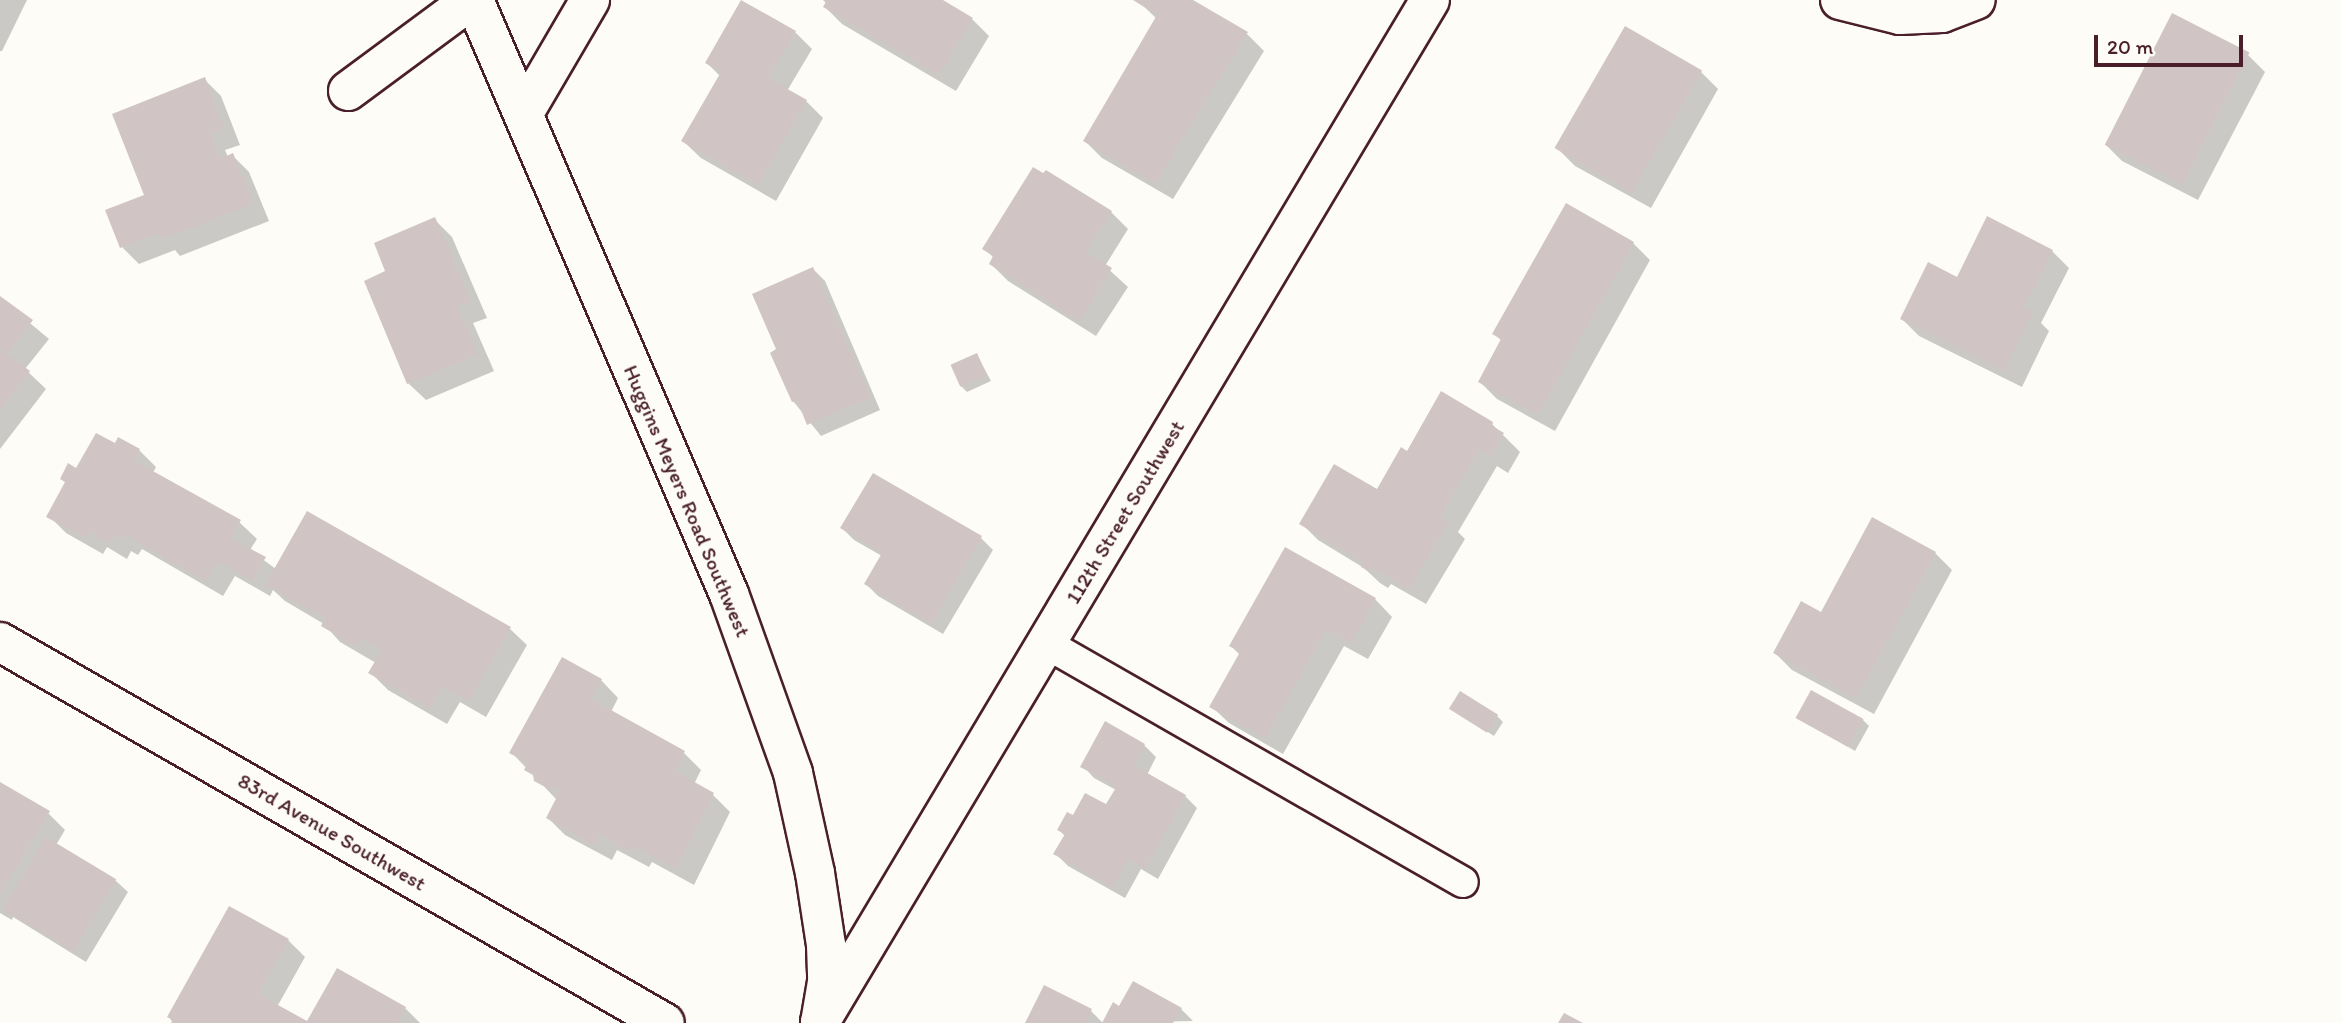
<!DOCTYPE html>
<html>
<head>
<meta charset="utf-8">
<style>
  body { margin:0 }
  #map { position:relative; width:2342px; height:1023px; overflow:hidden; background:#fdfcf7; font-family:Itim,sans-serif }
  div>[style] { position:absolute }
  .shadow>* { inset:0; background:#0003 }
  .building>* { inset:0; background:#d0c5c4; transform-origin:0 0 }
  .roads { filter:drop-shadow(2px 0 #4a1f2b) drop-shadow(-2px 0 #4a1f2b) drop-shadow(0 2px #4a1f2b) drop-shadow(0 -2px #4a1f2b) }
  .lane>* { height:30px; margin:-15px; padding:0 15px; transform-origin:15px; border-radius:15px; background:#fdfcf7 }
  .street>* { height:38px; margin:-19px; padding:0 19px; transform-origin:19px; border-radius:19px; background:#fdfcf7 }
  .secondary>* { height:38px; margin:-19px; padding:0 19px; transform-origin:19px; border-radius:19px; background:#fdfcf7 }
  span { translate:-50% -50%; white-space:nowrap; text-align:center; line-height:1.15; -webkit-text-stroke:5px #fdfcf7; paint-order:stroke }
  .street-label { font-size:21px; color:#4a1f2b }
  .scale { position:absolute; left:2094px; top:35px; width:149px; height:32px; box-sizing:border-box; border:4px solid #4a1f2b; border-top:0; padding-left:9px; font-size:21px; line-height:24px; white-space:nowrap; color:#4a1f2b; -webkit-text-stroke:5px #fdfcf7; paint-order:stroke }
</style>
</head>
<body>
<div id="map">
  <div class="shadow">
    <div style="clip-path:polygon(0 0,27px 0,2px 51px,0 51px)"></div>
    <div style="clip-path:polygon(823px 0,939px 0,972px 19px,989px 36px,956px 91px,842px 24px,825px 7px,827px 4px)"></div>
    <div style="clip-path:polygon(1137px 0,1189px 0,1247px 34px,1264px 51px,1173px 199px,1102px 158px,1085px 141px,1157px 19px)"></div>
    <div style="clip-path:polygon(795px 32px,812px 49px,787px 91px,806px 101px,823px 118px,776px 201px,701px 158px,683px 141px,720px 76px,707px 63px)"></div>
    <div style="clip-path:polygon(2248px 55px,2265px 72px,2198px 200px,2122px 161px,2105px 144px)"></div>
    <div style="clip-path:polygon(1701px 72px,1718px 89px,1651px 208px,1575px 166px,1558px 149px)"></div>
    <div style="clip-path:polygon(204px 79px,221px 96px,240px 145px,225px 150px,228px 157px,232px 155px,249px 172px,269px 221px,180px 256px,175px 250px,139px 264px,122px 247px)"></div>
    <div style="clip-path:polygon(1111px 212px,1128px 229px,1105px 266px,1128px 287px,1096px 336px,1008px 281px,991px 264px,994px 258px,984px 248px)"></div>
    <div style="clip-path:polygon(435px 220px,452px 237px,487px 318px,473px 323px,494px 371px,426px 400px,408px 383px,388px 272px)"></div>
    <div style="clip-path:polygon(1633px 243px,1650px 260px,1555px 431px,1497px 399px,1480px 382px,1502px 341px,1494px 334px)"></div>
    <div style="clip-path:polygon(2052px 251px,2069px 268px,2041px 323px,2049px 331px,2022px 387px,1919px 336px,1902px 319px,1958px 279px)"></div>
    <div style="clip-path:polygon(813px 269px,825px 281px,880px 410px,821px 436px,793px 401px,779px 350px)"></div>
    <div style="clip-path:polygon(0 298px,49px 339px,25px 369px,46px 389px,0 449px)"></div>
    <div style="clip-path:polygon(977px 355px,991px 381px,967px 392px,961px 386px)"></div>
    <div style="clip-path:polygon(1492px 424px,1520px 452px,1508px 473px,1497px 466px,1458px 532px,1465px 539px,1426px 604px,1391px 584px,1388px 588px,1380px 583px,1364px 568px,1318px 540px,1301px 523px,1377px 492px,1407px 453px)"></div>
    <div style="clip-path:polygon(116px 446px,139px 450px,156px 467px,153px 473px,239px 522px,257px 539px,250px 550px,276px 569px,509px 628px,527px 645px,486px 717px,460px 702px,447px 724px,388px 690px,371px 673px,376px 663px,340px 642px,324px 624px,285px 601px,273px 590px,270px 596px,235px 576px,223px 596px,142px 549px,138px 555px,131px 551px,127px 559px,107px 547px,103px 554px,66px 533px,49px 516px,77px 471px)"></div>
    <div style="clip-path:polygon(842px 528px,981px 538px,993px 550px,943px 634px,878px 596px,866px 584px,882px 556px,854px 540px)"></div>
    <div style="clip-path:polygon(1935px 553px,1952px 570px,1874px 714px,1792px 670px,1775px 653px,1822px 614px)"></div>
    <div style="clip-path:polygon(1375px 599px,1392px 617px,1368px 659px,1344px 646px,1283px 754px,1229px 723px,1211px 706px,1240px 655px,1231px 646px)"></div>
    <div style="clip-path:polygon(601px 680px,618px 698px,611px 712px,684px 753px,701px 770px,694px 784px,713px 795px,730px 812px,694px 885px,652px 862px,649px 867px,617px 850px,612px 860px,565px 835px,548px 818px,557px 800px,511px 752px)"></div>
    <div style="clip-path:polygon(1451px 708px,1497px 716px,1503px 722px,1494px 736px)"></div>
    <div style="clip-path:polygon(1798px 717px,1863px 720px,1869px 726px,1855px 751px)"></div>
    <div style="clip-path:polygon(1144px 745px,1156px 757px,1147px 775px,1185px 796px,1197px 808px,1158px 879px,1141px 869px,1125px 898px,1068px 866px,1056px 854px,1065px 836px,1059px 830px,1074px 818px,1107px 807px,1116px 790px,1094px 778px,1083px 766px)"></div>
    <div style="clip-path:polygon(0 784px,48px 813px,65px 830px,56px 845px,116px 881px,128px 892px,86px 962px,13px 917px,12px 920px,0 913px)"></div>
    <div style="clip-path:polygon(288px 940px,305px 957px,277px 1007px,307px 1023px,173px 1023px,169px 1017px)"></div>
    <div style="clip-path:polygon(405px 1008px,420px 1023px,308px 1023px)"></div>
    <div style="clip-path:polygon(1120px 1009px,1181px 1009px,1193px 1021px,1104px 1023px)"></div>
    <div style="clip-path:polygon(1091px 1011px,1103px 1023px,1027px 1023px)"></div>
  </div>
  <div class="building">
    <div style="clip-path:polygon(741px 0,796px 31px,768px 78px,807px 100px,758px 185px,681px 141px,721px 72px,705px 63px)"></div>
    <div style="clip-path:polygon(827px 0,943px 0,973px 18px,939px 75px,823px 7px)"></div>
    <div style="clip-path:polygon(1133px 0,1193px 0,1248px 32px,1155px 183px,1083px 141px,1157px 15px)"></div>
    <div style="left:2172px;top:13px;width:87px;height:148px;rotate:27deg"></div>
    <div style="left:1625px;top:26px;width:89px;height:141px;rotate:30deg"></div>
    <div style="clip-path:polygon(205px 77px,224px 128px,210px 133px,220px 159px,233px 153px,253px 204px,162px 239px,159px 233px,120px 248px,105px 210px,144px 195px,112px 114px)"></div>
    <div style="clip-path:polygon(1033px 167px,1043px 173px,1046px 170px,1112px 211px,1086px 252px,1112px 268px,1079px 321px,989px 264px,993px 256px,982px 249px)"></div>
    <div style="clip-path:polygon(1566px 203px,1634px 242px,1538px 415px,1478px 382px,1501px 339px,1492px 334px)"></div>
    <div style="clip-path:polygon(1987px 216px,2053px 250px,2024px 307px,2033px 312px,2004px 371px,1900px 319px,1928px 262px,1957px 277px)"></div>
    <div style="clip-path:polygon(435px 217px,471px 301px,457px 306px,478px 354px,407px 384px,364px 281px,385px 271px,374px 243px)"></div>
    <div style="clip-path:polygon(813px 267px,870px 397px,807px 425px,797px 400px,792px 402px,770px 353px,776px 349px,752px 294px)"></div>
    <div style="clip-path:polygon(0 296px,33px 320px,7px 354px,30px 371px,0 409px)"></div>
    <div style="left:977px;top:353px;width:24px;height:29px;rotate:66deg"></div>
    <div style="clip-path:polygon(1441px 391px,1493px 422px,1492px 426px,1504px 433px,1491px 457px,1479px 450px,1440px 516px,1449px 521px,1409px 589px,1373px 568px,1370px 572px,1361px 567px,1363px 562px,1299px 524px,1334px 464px,1377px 489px,1401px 447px,1407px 451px)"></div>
    <div style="clip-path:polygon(96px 433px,115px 443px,118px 437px,140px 449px,133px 460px,241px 520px,230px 538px,266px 557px,252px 580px,217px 561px,206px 581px,124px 534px,121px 539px,114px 535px,109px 543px,89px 532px,86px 538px,46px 517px,65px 482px,60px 479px,68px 463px,76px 468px)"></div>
    <div style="clip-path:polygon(873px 473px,982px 536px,931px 624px,864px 584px,882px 553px,840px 528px)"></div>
    <div style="clip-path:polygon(307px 511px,511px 627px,469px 701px,442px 686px,429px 708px,368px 673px,382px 650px,361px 638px,357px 647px,321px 626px,325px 618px,265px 585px)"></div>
    <div style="clip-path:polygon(1872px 517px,1936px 552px,1856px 698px,1773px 653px,1801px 601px,1821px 612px)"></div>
    <div style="clip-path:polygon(1285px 547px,1376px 598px,1351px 643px,1326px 630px,1265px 738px,1209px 707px,1240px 652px,1229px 646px)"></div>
    <div style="clip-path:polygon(562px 657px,602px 679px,591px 699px,685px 751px,675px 771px,714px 793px,676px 869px,635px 846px,631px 852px,599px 834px,594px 845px,546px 818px,561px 789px,554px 787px,549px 789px,534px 781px,533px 775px,524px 770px,528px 763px,509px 753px)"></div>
    <div style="left:1811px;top:690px;width:60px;height:32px;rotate:29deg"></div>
    <div style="left:1460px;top:691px;width:45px;height:21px;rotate:32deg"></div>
    <div style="clip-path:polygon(1105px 721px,1145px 744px,1133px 765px,1186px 795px,1145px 869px,1128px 859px,1113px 887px,1053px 854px,1065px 834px,1057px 830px,1067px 812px,1073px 815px,1085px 793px,1106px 804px,1117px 786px,1080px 767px)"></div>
    <div style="clip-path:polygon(0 782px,50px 811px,0 894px)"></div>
    <div style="left:46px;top:837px;width:82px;height:84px;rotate:31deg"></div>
    <div style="clip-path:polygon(229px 906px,289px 939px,258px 994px,307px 1021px,337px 968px,406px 1007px,397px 1023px,171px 1023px,173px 1020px,167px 1017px)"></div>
    <div style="clip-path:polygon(1133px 981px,1182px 1008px,1173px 1023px,1102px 1023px,1113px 1002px,1119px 1006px)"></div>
    <div style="clip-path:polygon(1044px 985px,1092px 1009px,1085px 1023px,1025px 1023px)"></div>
    <div style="clip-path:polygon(1564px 1013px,1583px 1023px,1558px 1023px)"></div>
  </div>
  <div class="roads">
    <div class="lane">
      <div style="left:1047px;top:644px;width:479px;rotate:29.8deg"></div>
    </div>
    <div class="street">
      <div style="left:1840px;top:0;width:62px;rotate:14deg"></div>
      <div style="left:1900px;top:15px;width:42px;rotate:-2.7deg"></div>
      <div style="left:1942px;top:13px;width:36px;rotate:-21deg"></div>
      <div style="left:348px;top:91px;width:153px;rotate:-36.5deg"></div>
      <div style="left:524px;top:113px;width:131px;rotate:-59.7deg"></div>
      <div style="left:0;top:642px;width:766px;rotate:29.81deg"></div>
      <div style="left:820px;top:1022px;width:1190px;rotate:-59.17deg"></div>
    </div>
    <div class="secondary">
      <div style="left:474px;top:0;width:646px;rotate:66.77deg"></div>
      <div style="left:729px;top:594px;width:190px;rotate:70.3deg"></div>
      <div style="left:793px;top:773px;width:102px;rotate:77.6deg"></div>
      <div style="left:815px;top:873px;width:73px;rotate:81.3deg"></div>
      <div style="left:826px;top:945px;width:37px;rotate:88deg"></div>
      <div style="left:827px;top:982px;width:42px;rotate:99.7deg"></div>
    </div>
  </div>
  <div class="street-label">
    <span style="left:687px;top:501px;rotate:67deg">Huggins Meyers Road Southwest</span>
    <span style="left:1125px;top:512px;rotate:-59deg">112th Street Southwest</span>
    <span style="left:332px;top:832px;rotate:30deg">83rd Avenue Southwest</span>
  </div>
  <div class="scale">20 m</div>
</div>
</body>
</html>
